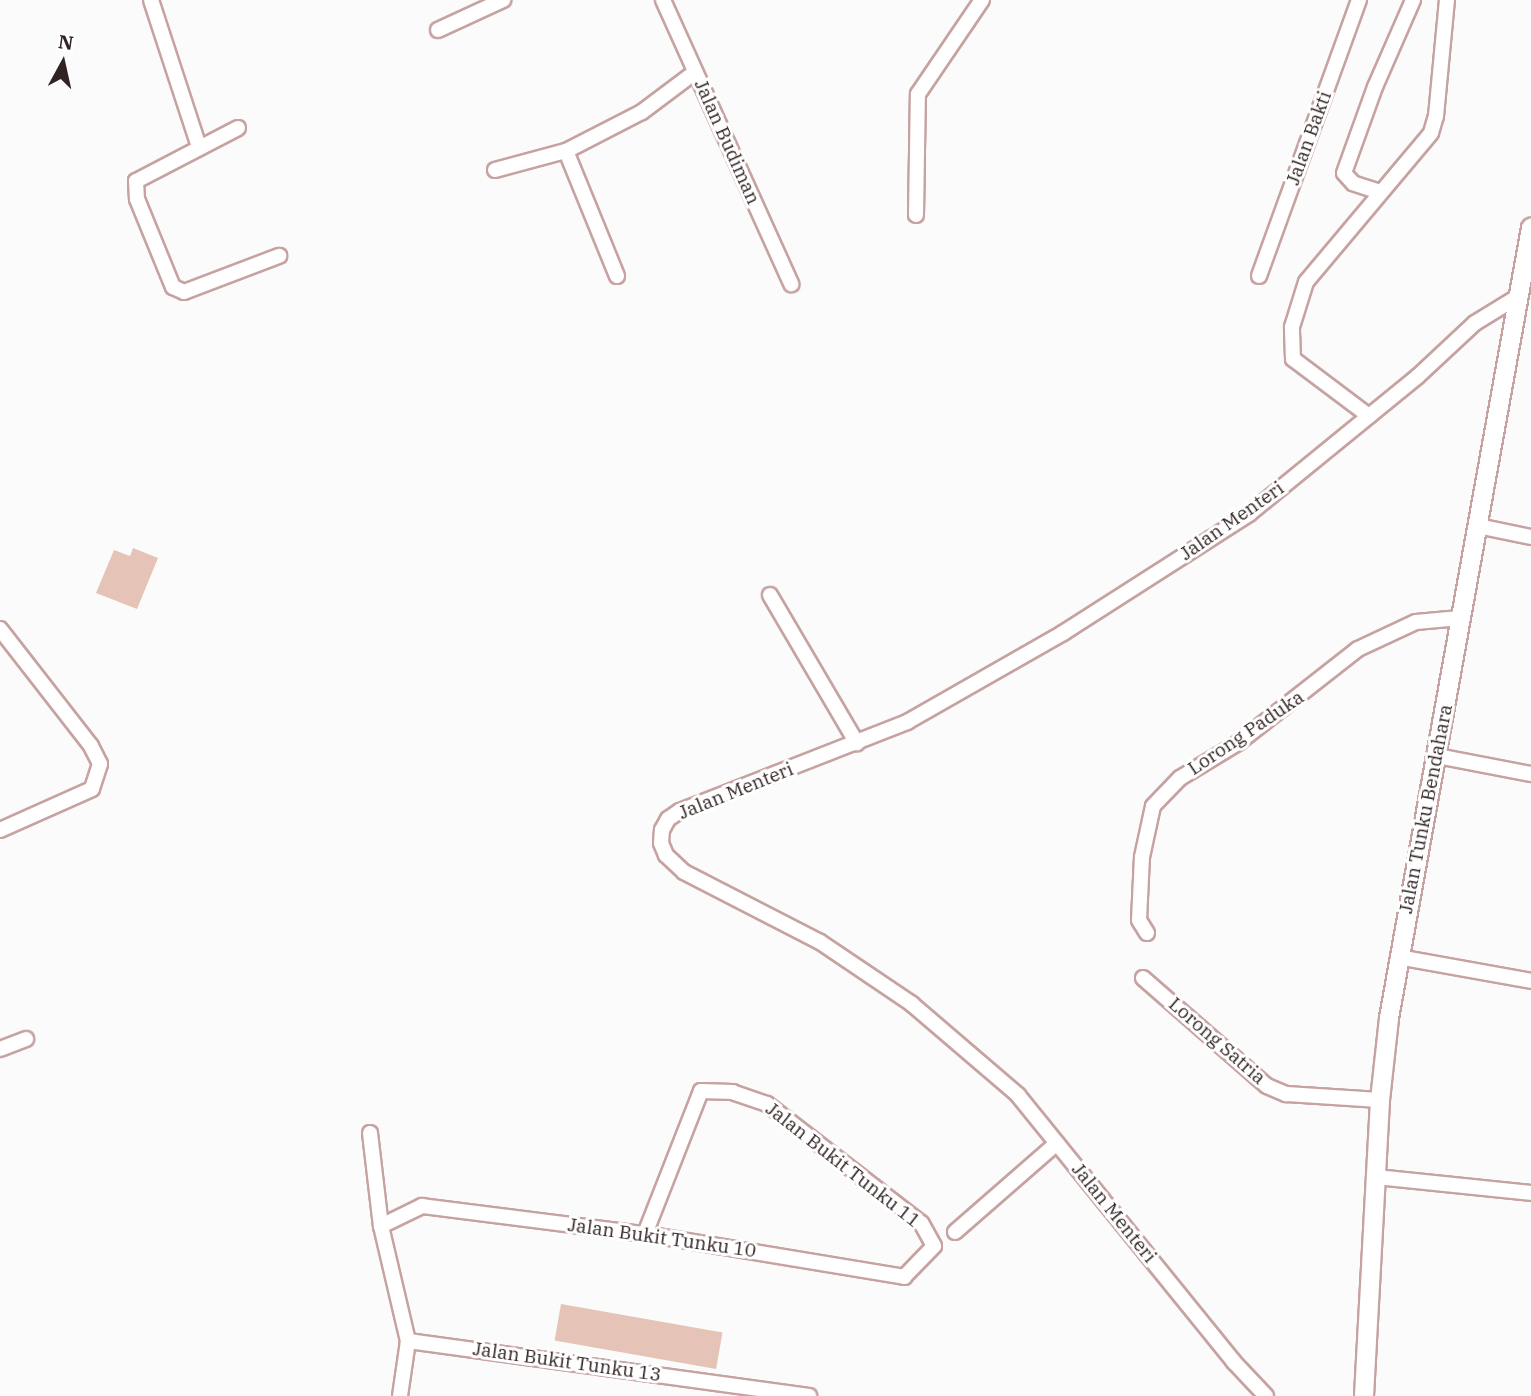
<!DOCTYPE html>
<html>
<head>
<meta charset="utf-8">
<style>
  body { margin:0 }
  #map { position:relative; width:1531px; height:1396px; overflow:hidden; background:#fbfbfb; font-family:"IBM Plex Serif",serif }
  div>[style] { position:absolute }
  .building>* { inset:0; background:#e6c3b7; transform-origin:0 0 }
  .roads { filter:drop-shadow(2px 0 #c6a2a1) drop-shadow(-2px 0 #c6a2a1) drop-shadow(0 2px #c6a2a1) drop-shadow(0 -2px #c6a2a1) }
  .minor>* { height:14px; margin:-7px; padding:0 7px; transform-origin:7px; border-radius:7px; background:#fff }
  .tertiary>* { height:18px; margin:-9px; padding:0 9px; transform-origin:9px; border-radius:9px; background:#fff }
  span { translate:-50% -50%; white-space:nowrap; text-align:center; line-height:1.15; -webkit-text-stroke:6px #fff; paint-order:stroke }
  .street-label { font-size:19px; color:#312323 }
  .north { position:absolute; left:28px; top:28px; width:70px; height:70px; -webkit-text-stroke:5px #fff; paint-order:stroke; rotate:8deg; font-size:19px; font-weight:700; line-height:28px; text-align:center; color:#312323 }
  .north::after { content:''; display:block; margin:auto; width:24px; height:32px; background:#312323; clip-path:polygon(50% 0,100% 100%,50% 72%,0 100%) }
</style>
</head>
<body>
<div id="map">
  <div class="building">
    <div style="clip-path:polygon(133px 548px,158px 558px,137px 609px,96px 593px,114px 550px,130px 556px)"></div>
    <div style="left:561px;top:1304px;width:164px;height:37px;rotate:10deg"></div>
  </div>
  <div class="roads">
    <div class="minor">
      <div style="left:151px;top:0;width:155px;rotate:71.9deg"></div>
      <div style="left:663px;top:0;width:312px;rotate:65.7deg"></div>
      <div style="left:438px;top:30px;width:72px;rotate:-24.8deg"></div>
      <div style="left:238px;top:128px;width:115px;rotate:152.5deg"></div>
      <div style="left:136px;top:181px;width:18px;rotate:87deg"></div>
      <div style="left:137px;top:199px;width:95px;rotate:67.8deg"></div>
      <div style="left:173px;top:287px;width:12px;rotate:24deg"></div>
      <div style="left:184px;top:292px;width:102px;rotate:-20.8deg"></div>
      <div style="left:566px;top:151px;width:135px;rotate:67.8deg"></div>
      <div style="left:495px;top:170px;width:73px;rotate:-15deg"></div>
      <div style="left:566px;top:151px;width:85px;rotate:-27.2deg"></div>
      <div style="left:642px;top:112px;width:66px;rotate:-37deg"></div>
      <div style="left:1380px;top:192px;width:28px;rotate:-162deg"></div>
      <div style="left:1353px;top:183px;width:13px;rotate:-132deg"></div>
      <div style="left:1344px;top:173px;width:91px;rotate:-70.2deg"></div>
      <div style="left:1375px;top:87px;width:95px;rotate:-66.4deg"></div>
      <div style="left:916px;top:215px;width:121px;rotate:-89.1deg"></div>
      <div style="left:918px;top:94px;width:114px;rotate:-55.8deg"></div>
      <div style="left:1259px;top:276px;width:294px;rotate:-70.1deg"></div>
      <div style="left:1369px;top:416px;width:95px;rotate:-143.1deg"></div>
      <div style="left:1293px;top:359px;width:32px;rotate:-92deg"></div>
      <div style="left:1292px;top:327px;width:47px;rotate:-72.7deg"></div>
      <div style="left:1306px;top:282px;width:194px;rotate:-50deg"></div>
      <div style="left:1431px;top:133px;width:18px;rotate:-74deg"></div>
      <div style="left:1436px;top:116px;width:117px;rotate:-84.6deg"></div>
      <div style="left:1478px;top:526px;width:54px;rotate:11.7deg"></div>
      <div style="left:770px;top:595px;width:172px;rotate:59.6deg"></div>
      <div style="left:0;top:629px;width:148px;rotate:52.1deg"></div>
      <div style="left:91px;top:746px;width:20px;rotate:63deg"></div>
      <div style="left:100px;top:764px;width:26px;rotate:108deg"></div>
      <div style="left:92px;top:789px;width:101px;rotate:156deg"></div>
      <div style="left:1437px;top:756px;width:96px;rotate:10.8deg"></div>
      <div style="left:1147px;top:933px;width:15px;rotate:-122deg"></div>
      <div style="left:1139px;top:920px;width:63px;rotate:-87.3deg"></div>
      <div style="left:1142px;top:857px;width:52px;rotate:-77.8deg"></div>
      <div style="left:1153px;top:806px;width:39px;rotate:-46deg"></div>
      <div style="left:1180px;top:778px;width:68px;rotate:-31.1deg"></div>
      <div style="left:1238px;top:743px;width:152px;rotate:-38.1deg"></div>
      <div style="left:1358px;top:649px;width:64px;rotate:-25deg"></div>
      <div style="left:1416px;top:622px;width:44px;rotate:-5.2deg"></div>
      <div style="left:1398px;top:957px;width:135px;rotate:10.2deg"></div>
      <div style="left:1143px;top:978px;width:164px;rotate:41.1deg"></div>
      <div style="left:1267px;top:1086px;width:21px;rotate:23deg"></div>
      <div style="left:1286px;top:1094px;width:94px;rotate:3.7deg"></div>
      <div style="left:0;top:1049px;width:28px;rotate:-21deg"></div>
      <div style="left:370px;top:1133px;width:94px;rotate:83.3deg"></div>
      <div style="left:381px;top:1226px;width:118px;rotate:76.8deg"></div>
      <div style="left:408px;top:1341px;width:56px;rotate:98.3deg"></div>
      <div style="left:1376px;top:1177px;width:156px;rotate:5.9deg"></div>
      <div style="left:381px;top:1226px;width:46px;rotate:-26deg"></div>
      <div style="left:422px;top:1206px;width:225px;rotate:7.2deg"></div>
      <div style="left:645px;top:1234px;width:263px;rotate:9.4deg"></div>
      <div style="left:904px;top:1277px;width:43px;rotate:-45.9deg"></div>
      <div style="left:934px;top:1246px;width:26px;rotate:-119deg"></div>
      <div style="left:921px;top:1223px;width:195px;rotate:-142.3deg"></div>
      <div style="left:767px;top:1104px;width:36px;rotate:-161deg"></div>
      <div style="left:733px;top:1092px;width:32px;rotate:-178deg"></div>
      <div style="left:701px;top:1091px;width:154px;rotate:111.4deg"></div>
      <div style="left:955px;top:1232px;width:135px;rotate:-41.1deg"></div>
      <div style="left:408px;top:1341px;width:405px;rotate:7.8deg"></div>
      <div style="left:1266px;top:1396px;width:47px;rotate:-133.3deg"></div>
      <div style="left:1234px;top:1362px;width:343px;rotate:-129deg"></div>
      <div style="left:1018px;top:1095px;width:140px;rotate:-139.4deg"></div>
      <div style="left:912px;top:1004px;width:111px;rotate:-146deg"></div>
      <div style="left:820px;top:942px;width:153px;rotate:-152.8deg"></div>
      <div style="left:684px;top:872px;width:25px;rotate:-137deg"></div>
      <div style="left:666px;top:855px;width:13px;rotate:-113deg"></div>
      <div style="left:661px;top:843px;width:13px;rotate:-86deg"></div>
      <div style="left:662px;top:830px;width:13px;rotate:-61deg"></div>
      <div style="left:668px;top:819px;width:14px;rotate:-34deg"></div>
      <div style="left:680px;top:811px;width:244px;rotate:-21.4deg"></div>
      <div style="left:907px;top:722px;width:180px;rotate:-29.7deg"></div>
      <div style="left:1063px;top:633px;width:221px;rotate:-32.6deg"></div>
      <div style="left:1249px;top:514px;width:217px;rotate:-39.2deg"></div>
      <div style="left:1417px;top:377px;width:79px;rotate:-43deg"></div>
      <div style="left:1475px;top:323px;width:52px;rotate:-31.5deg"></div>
    </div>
    <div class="tertiary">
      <div style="left:1364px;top:1396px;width:296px;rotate:-86.9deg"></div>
      <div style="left:1380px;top:1100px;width:82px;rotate:-83.7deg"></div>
      <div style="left:1389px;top:1018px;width:803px;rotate:-79.81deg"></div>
    </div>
  </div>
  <div class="street-label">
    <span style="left:1309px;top:138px;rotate:-70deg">Jalan Bakti</span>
    <span style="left:727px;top:142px;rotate:66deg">Jalan Budiman</span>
    <span style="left:1232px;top:521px;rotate:-35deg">Jalan Menteri</span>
    <span style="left:1246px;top:733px;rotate:-34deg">Lorong Paduka</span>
    <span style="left:736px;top:791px;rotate:-22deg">Jalan Menteri</span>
    <span style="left:1426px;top:809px;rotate:-79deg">Jalan Tunku Bendahara</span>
    <span style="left:1217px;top:1041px;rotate:41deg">Lorong Satria</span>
    <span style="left:843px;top:1165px;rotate:38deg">Jalan Bukit Tunku 11</span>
    <span style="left:1114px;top:1213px;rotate:51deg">Jalan Menteri</span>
    <span style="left:662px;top:1238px;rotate:8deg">Jalan Bukit Tunku 10</span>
    <span style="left:567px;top:1362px;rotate:8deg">Jalan Bukit Tunku 13</span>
  </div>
  <div class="north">N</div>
</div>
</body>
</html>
